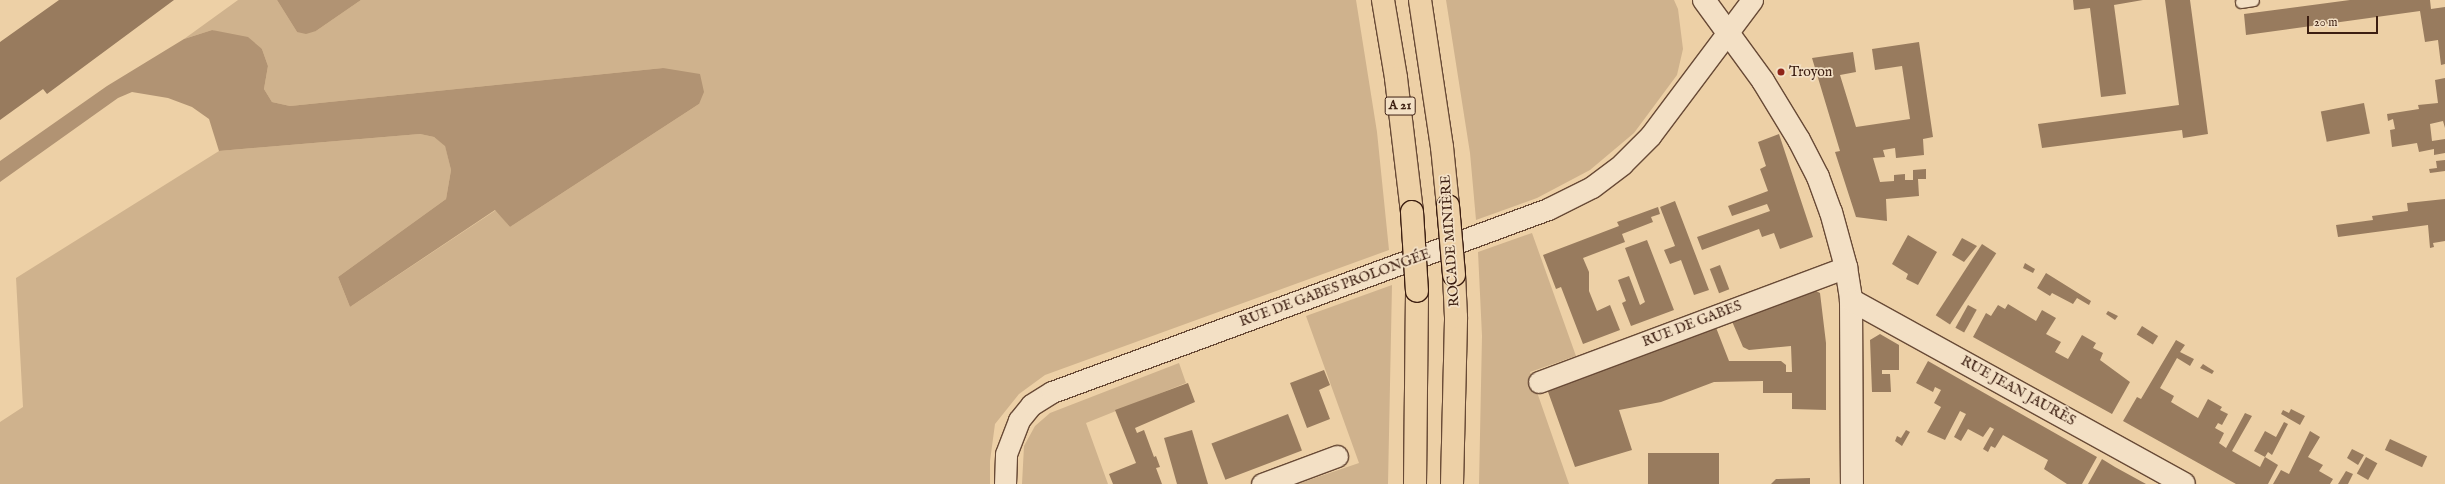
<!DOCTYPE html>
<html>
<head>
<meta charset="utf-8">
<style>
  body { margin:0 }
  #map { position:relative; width:2445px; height:484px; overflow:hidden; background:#edd0a6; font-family:"IM FELL English",serif }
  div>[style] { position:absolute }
  .green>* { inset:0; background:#cfb28d }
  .water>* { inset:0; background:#b19373 }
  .building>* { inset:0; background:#987b5e; transform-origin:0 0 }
  .roads { filter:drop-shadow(1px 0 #684a36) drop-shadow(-1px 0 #684a36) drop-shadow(0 1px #684a36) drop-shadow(0 -1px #684a36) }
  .lane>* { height:11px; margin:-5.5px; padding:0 5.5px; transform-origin:5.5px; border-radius:5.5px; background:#f3e0c5 }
  .street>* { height:21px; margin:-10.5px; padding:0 10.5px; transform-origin:10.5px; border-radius:10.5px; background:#f3e0c5 }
  .secondary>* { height:22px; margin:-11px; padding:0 11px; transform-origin:11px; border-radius:11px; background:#f3e0c5 }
  .highway>* { height:22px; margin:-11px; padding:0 11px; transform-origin:11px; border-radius:11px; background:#edd0a6 }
  .bridges { filter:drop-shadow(1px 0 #3c1e11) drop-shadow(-1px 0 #3c1e11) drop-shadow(0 1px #3c1e11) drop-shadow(0 -1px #3c1e11) }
  .highway-bridge>* { height:22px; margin:-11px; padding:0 11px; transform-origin:11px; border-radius:11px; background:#edd0a6 }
  .dots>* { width:11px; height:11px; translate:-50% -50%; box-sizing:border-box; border:2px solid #f3e0c5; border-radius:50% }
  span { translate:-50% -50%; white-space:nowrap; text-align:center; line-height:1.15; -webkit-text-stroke:3.5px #f3e0c5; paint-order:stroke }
  .shield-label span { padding:1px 3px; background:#f3e0c5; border:1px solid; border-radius:3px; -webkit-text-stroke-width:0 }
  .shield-label { font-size:13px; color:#3c1e11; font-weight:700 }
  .poi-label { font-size:14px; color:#3c1e11 }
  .left { translate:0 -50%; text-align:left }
  .street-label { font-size:14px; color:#3c1e11 }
  .scale { position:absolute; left:2307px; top:16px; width:71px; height:18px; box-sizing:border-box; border:2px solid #3c1e11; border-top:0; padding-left:5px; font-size:12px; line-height:14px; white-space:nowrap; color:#3c1e11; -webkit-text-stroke:3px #f3e0c5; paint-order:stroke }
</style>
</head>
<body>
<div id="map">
  <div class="green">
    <div style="clip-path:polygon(238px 0,277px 0,297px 32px,316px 31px,361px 0,1356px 0,1377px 132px,1389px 250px,1045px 375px,1019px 394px,995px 424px,990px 461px,990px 484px,0 484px,0 422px,23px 407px,16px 278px,219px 151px,420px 134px,434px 137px,445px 145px,451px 170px,446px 199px,338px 277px,350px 307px,496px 210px,510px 227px,699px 104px,663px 68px,290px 106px,272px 102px,264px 89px,268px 66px,262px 49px,212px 30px,184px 39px)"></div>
    <div style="clip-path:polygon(1446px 0,1674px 0,1678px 9px,1683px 49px,1677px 75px,1634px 133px,1590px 170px,1537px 198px,1476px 220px,1470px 153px)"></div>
    <div style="clip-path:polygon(1532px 233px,1576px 356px,1530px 372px,1569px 484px,1479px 484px,1482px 336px,1478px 252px)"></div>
    <div style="clip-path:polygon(1392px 285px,1388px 484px,1297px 484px,1359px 463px,1306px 316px)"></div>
    <div style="clip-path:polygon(1179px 363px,1186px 383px,1086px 423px,1108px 484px,1022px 484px,1024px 446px,1035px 426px,1050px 413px)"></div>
  </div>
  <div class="water">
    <div style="clip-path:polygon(277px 0,361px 0,316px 31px,306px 34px,297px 32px)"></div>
    <div style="clip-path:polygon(212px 30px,248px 37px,262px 49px,268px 66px,264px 89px,272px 102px,290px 106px,663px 68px,700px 74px,704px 92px,699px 104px,510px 227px,495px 210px,350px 307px,338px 277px,446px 199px,451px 170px,445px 146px,434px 137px,420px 134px,219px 151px,209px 119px,192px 107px,168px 98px,132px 92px,118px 98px,0 182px,0 161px,107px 86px,184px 39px)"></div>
  </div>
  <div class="building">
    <div style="clip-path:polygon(59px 0,174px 0,47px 94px,43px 89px,0 120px,0 42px)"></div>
    <div style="clip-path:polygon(2073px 0,2143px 0,2114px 5px,2126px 94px,2101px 97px,2090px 8px,2074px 10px)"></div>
    <div style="clip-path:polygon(2165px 0,2190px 0,2208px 134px,2183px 138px,2182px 130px,2042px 148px,2038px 124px,2179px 105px)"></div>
    <div style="clip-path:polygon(2350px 0,2430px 0,2431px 9px,2445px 7px,2445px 64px,2441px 65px,2438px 40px,2425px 42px,2420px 11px,2246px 35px,2244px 14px)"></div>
    <div style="clip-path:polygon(1919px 42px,1933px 137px,1923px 139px,1924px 155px,1896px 158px,1895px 148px,1883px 150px,1885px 157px,1873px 158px,1880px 182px,1894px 181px,1894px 175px,1905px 174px,1905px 180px,1913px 180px,1913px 170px,1926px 169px,1926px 179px,1918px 179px,1919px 196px,1886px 199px,1887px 221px,1856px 217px,1835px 152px,1840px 151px,1812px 58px,1853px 52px,1856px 72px,1840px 75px,1856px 127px,1910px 119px,1902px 66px,1875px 70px,1872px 49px)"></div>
    <div style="clip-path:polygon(2445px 78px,2445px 128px,2443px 121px,2430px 124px,2432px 141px,2445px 139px,2445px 153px,2434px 155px,2434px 149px,2419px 152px,2417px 143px,2392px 147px,2390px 130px,2395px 129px,2393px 119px,2388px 121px,2387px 114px,2419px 109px,2418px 105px,2438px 103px,2435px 80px)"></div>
    <div style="left:2364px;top:103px;width:31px;height:44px;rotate:79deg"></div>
    <div style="clip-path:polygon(1779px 134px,1813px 237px,1780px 249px,1774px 233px,1762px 237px,1759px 229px,1702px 250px,1697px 237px,1770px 211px,1767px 204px,1732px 216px,1728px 206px,1768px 191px,1760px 169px,1766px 166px,1758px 142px)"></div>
    <div style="clip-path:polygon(2445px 160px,2445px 171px,2430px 173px,2429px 169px,2437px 168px,2436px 161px)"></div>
    <div style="clip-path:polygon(2445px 199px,2445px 241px,2433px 243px,2434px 247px,2430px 248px,2428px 225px,2338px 237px,2336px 225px,2373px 220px,2372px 216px,2408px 211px,2407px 203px)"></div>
    <div style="clip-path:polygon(1675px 201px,1709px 290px,1694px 295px,1681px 260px,1670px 264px,1664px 250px,1675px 246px,1660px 207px)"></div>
    <div style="clip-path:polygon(1658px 207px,1660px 214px,1651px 217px,1653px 222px,1622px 234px,1625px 242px,1583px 258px,1589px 272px,1589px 291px,1597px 311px,1610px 305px,1620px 330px,1583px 344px,1561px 287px,1556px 289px,1543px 255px,1619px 226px,1617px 222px)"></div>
    <div style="clip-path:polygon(1908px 235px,1937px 252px,1918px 285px,1906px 279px,1908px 274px,1892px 264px)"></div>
    <div style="clip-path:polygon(1962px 238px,1977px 246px,1964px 262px,1952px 255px)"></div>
    <div style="clip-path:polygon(1647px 240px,1674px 310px,1631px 326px,1622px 303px,1626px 301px,1618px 280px,1629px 276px,1640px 305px,1645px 302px,1625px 248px)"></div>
    <div style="left:1982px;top:244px;width:17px;height:85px;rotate:33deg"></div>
    <div style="clip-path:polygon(2025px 263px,2035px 269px,2033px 273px,2023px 268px)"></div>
    <div style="left:1720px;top:265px;width:26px;height:11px;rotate:69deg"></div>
    <div style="clip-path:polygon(2046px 273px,2091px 301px,2089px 305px,2077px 298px,2073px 304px,2052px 293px,2050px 296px,2037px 288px)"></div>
    <div style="clip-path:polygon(1812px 289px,1820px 293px,1826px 343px,1826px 410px,1792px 409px,1792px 393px,1763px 393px,1763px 381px,1714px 382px,1661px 402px,1619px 410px,1632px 450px,1575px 467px,1547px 389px,1715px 325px,1729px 361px,1781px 361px,1786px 365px,1786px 372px,1792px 372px,1791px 346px,1749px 350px,1743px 347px,1731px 319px)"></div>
    <div style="clip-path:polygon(2008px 304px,2036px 321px,2042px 310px,2056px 318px,2046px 334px,2061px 342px,2055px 352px,2068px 359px,2082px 335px,2096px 343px,2093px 348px,2103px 353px,2100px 360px,2130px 382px,2112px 414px,1973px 337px,1986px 313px,1991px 316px,1998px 305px,2005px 309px)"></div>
    <div style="left:1968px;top:305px;width:10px;height:26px;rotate:29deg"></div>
    <div style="clip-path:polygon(2108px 311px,2118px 316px,2115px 320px,2106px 314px)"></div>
    <div style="left:2142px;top:326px;width:19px;height:10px;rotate:32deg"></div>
    <div style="clip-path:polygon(1880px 334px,1899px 345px,1899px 370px,1882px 370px,1882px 374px,1890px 374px,1891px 392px,1872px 392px,1870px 340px)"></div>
    <div style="clip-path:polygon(2176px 340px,2185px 345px,2180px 352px,2194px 359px,2190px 366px,2177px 358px,2160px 388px,2174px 396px,2171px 402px,2198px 418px,2208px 399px,2222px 407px,2220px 410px,2228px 414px,2222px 425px,2218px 423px,2215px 428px,2224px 433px,2219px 443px,2226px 448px,2245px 413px,2252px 416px,2232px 451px,2260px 467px,2265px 457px,2278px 465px,2268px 484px,2236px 484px,2123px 421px,2137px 397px,2141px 399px)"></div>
    <div style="clip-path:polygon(1928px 361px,2097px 457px,2082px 484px,2067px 484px,2044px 469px,2048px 460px,2003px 435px,1995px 448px,1991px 446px,1988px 452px,1983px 449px,1994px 429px,1990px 427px,1983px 437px,1968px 429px,1961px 441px,1954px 437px,1966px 414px,1960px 411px,1945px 440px,1927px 432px,1941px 407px,1934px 403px,1941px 390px,1935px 387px,1933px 392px,1916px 383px)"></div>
    <div style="clip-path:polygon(2203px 364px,2214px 371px,2212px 374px,2200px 368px)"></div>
    <div style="clip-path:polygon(1324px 370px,1330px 385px,1319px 390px,1330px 419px,1307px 428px,1290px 383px)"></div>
    <div style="clip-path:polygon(1188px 383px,1195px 402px,1135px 428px,1137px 433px,1144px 430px,1154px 457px,1156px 456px,1160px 467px,1156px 468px,1162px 484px,1113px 484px,1109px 474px,1136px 463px,1115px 410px)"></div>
    <div style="clip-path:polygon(2291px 409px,2305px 416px,2300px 425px,2281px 414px,2283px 410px,2289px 413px)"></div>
    <div style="left:1288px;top:414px;width:39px;height:82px;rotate:69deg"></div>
    <div style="clip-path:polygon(2284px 422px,2288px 424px,2272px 455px,2268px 452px,2265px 457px,2254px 451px,2265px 431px,2276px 437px)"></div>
    <div style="clip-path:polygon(1192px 430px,1208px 484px,1177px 484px,1164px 438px)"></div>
    <div style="clip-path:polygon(1906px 430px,1910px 432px,1902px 446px,1895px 441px,1897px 436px,1901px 438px)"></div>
    <div style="clip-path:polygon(2310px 431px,2320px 437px,2308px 457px,2323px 465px,2319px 471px,2333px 479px,2330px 484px,2273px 484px,2281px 470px,2289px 474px)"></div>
    <div style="left:2390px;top:439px;width:41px;height:12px;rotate:25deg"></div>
    <div style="clip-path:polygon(2352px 449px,2364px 455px,2358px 465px,2347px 458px)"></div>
    <div style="left:1648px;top:453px;width:71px;height:31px"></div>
    <div style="left:2366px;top:457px;width:13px;height:19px;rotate:29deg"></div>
    <div style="clip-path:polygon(2102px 459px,2115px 467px,2146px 484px,2088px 484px)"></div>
    <div style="clip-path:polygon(2346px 471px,2353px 474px,2348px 484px,2338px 484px)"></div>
    <div style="clip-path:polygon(1810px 478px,1810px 484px,1771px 484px,1776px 479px)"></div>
  </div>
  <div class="roads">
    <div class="lane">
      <div style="left:2241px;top:2px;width:12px;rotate:-9deg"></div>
    </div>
    <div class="street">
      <div style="left:1539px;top:382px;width:328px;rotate:-20.5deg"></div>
      <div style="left:1005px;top:484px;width:30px;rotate:-88deg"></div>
      <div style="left:1006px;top:454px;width:36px;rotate:-69deg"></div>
      <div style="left:1019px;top:420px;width:19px;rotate:-51deg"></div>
      <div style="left:1031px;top:405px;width:25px;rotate:-32deg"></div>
      <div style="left:1052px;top:392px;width:529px;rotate:-20.25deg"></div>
      <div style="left:1548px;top:209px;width:49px;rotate:-26.6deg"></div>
      <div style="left:1592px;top:187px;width:38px;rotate:-37deg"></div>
      <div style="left:1622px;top:164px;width:40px;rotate:-45deg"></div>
      <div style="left:1650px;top:136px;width:170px;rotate:-53.1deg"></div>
      <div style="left:1262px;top:484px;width:80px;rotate:-20.5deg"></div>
    </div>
    <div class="secondary">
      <div style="left:1704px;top:0;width:100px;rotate:53.9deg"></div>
      <div style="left:1763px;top:81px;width:69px;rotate:58.6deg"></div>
      <div style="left:1799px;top:140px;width:42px;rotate:62.8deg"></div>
      <div style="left:1818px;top:177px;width:37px;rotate:70deg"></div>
      <div style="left:1831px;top:212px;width:57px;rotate:74.7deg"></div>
      <div style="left:1846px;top:267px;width:33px;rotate:81deg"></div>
      <div style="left:1851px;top:300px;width:184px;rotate:89.7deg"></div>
      <div style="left:1851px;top:300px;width:380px;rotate:28.9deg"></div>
    </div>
    <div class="highway">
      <div style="left:1383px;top:0;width:79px;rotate:80.5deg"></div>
      <div style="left:1396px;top:78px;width:135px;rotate:83.2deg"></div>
      <div style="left:1420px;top:0;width:149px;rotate:81.5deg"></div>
      <div style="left:1442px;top:147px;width:59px;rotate:84.2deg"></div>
      <div style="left:1415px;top:484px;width:193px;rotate:-89.4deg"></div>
      <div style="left:1452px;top:484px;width:167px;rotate:-88.6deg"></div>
      <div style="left:1456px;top:317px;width:42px;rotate:-92.7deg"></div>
    </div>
  </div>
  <div class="bridges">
    <div class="highway-bridge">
      <div style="left:1448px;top:206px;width:69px;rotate:85deg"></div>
      <div style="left:1412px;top:212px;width:79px;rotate:86.4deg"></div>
    </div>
  </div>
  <div class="dots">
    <div style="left:1781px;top:72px;background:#8f2418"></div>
  </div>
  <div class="shield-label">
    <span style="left:1400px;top:106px">A 21</span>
  </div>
  <div class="poi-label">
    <span class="left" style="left:1789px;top:72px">Troyon</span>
  </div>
  <div class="street-label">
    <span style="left:1450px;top:241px;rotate:-94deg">ROCADE MINIÈRE</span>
    <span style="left:1335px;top:288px;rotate:-20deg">RUE DE GABES PROLONGÉE</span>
    <span style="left:1692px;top:324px;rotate:-21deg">RUE DE GABES</span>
    <span style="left:2018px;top:391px;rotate:29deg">RUE JEAN JAURÈS</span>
  </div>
  <div class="scale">20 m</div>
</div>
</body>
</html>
